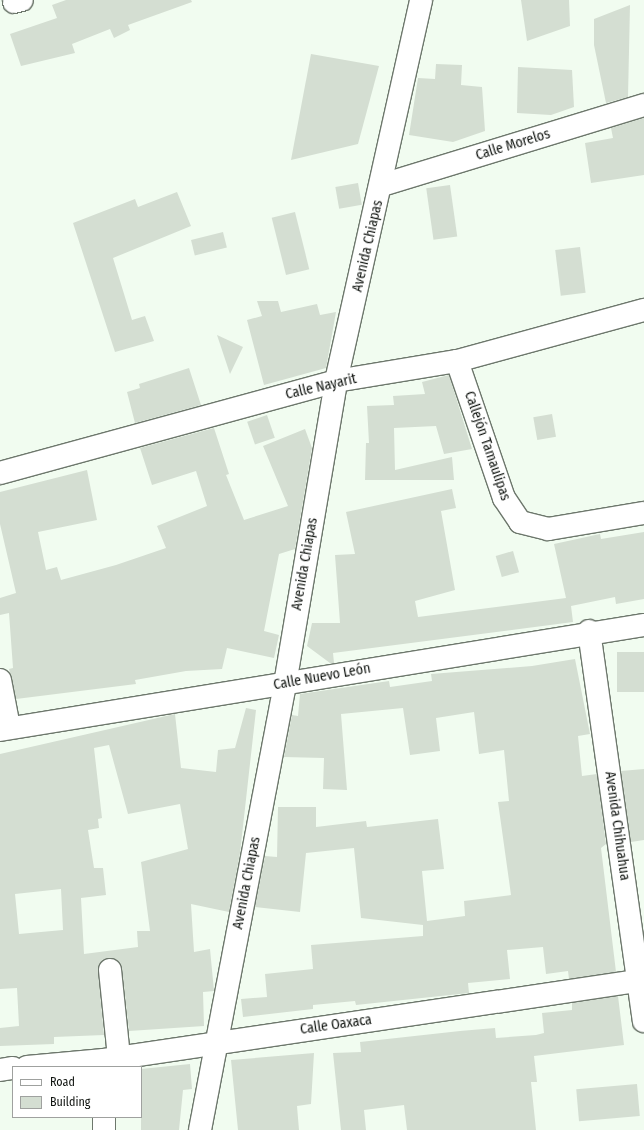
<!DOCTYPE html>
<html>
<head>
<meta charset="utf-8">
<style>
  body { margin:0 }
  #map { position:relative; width:644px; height:1130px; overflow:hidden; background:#f1fcf0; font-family:"Fira Sans Condensed",sans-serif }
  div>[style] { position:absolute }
  .building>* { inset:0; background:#d4ded2; transform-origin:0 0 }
  .roads { filter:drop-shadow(1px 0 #6d776c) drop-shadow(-1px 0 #6d776c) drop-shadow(0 1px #6d776c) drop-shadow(0 -1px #6d776c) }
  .minor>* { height:22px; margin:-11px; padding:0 11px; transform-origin:11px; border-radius:11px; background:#fff }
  span { translate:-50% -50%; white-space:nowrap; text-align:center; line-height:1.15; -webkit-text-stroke:3px #fff; paint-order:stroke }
  .street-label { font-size:14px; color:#0f130f }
  .legend { position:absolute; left:12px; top:1066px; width:130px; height:52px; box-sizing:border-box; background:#fff; border:1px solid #9fa19f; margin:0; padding:5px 7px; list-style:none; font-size:12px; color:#0f130f }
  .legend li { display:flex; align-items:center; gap:8px; height:20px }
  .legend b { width:20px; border:1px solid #9fa19f }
</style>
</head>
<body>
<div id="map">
  <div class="building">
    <div style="clip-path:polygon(66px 0,191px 0,192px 2px,128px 25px,130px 30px,114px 38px,110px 29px,72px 44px,75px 53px,21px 66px,10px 34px,57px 18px,52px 5px)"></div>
    <div style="clip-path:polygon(521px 0,569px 0,570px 26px,527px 41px)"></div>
    <div style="clip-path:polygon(630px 5px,628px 97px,606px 103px,594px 45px,594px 19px)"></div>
    <div style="clip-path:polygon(311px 54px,379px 66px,358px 144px,291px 160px)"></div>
    <div style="clip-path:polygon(436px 64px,462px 65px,461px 85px,482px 87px,485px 131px,453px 142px,409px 135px,418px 78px,435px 79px)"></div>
    <div style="clip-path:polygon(518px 67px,572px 70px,574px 107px,551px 115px,517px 113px)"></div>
    <div style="clip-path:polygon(644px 118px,644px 175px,591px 183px,585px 143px,613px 138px,611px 128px)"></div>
    <div style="left:358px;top:183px;width:22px;height:23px;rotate:80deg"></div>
    <div style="left:450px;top:185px;width:52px;height:24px;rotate:82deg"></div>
    <div style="clip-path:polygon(177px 192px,191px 226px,113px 258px,132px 320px,145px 316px,154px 341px,115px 352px,73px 223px,135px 199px,138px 207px)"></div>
    <div style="left:295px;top:212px;width:59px;height:24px;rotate:76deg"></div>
    <div style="left:223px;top:232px;width:16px;height:33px;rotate:76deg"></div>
    <div style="left:580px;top:247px;width:46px;height:25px;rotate:83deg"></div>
    <div style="clip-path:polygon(257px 301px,278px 301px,281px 312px,317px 304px,320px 315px,336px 312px,326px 368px,264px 385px,247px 320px,262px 316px)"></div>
    <div style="clip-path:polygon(217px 335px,243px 347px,230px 374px)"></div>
    <div style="clip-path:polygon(189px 368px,201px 405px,135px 423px,127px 392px,140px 388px,139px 384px)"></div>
    <div style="clip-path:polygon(449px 375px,472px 449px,444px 454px,436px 426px,394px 428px,395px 470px,452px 457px,454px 480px,365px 480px,366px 443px,369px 443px,367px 406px,394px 405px,393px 396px,425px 394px,422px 382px)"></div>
    <div style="left:552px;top:414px;width:23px;height:19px;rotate:80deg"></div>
    <div style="left:267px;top:415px;width:24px;height:21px;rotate:71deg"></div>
    <div style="clip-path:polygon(214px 428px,229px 474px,226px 475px,244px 520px,288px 506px,263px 446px,305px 429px,312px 448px,295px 549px,279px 554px,264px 631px,279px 635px,274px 658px,227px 648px,222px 669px,186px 671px,135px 680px,136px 684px,16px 699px,9px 669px,13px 668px,9px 613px,0 615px,0 598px,16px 593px,0 524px,0 492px,87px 470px,97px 520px,38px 532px,46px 570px,57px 567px,61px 580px,116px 565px,166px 548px,157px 526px,207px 506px,196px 471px,152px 485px,140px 448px)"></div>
    <div style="clip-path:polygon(452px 489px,456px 508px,441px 511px,455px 590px,415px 601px,418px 617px,566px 598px,554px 544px,600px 534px,601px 539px,644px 532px,644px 599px,616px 604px,615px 597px,571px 606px,573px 622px,333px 653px,334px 663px,330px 663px,307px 646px,312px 623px,340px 623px,335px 555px,355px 554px,346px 512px)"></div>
    <div style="left:513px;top:551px;width:22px;height:18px;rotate:74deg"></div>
    <div style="left:644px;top:652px;width:40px;height:27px;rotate:90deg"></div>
    <div style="clip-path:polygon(575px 659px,590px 734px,578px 736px,582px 776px,597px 774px,606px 844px,601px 848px,616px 972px,569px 979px,568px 971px,546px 974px,543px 947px,507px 950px,510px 979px,468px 983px,469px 993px,356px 1005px,355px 1001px,313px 1005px,313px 1009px,243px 1017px,241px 999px,267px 997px,265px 974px,313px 969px,311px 945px,423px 936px,423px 925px,361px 918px,354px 848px,306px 853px,300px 912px,255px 907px,265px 856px,277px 857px,278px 807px,316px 807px,316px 827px,366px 821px,367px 827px,438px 819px,444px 869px,422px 871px,427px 921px,465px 916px,464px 901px,511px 895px,498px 802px,509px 801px,504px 750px,479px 754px,474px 712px,436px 718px,440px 751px,410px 755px,403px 708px,341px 714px,347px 790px,323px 789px,324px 758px,284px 757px,292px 715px,298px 716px,300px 694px,389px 681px,390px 687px,432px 681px,431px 674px,532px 666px)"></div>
    <div style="clip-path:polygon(evenodd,246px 708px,256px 710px,240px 853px,229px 912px,191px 904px,194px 952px,210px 949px,214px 991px,203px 992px,204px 1026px,129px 1031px,122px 968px,120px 962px,109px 958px,102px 960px,98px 971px,104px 1035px,54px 1037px,54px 1044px,0 1046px,0 1028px,19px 1026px,17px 988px,0 989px,0 754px,175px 714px,181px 768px,216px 772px,218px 750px,235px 748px,246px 708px,109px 745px,128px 814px,180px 804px,188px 849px,141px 862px,150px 931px,137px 931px,138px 947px,84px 954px,81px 898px,106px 895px,103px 868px,94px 868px,88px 830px,99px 828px,98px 819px,102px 818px,94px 748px,109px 745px,246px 708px,61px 889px,63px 930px,19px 934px,15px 894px,61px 889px)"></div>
    <div style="clip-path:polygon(644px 769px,644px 840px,631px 842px,621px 771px)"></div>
    <div style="clip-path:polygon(618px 996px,624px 1045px,534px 1056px,537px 1082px,531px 1082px,536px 1130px,407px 1130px,404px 1105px,364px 1110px,366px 1130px,341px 1130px,333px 1053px,361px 1052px,360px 1042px,460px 1031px,495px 1028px,496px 1038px,536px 1035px,544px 1033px,542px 1013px,572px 1010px,572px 1003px)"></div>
    <div style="clip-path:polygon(314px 1053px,311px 1104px,297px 1106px,299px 1130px,238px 1130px,231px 1060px)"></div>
    <div style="clip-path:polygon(190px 1064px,192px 1089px,183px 1090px,179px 1130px,141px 1130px,141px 1069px)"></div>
    <div style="left:637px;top:1084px;width:32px;height:61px;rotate:85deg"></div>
  </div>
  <div class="roads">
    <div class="minor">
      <div style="left:14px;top:2px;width:8px;rotate:-14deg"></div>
      <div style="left:382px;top:185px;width:274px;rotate:-17deg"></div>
      <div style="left:457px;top:361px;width:145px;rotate:71.1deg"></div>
      <div style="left:504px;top:498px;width:29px;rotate:56deg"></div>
      <div style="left:520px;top:522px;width:29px;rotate:14deg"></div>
      <div style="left:548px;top:529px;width:97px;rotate:-9.5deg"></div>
      <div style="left:0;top:473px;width:348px;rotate:-15.3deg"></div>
      <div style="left:336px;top:381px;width:123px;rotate:-9.4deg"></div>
      <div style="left:457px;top:361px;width:194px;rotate:-15.3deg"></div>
      <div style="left:589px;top:631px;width:394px;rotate:82deg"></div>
      <div style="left:0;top:680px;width:48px;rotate:79.2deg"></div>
      <div style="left:0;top:730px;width:653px;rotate:-9.26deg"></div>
      <div style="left:110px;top:970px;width:87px;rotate:84.1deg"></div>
      <div style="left:27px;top:1067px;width:77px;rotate:-5.2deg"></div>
      <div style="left:104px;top:1060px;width:546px;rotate:-8.43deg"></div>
      <div style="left:0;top:1070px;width:13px;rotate:-9deg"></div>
      <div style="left:104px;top:1117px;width:13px;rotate:90deg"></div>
      <div style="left:200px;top:1130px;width:454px;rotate:-79.2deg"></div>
      <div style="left:285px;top:684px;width:307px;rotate:-80.4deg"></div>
      <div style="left:336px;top:381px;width:390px;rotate:-77.4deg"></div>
    </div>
  </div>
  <div class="street-label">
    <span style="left:513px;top:145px;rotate:-17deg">Calle Morelos</span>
    <span style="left:368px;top:246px;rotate:-77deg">Avenida Chiapas</span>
    <span style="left:321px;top:387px;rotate:-13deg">Calle Nayarit</span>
    <span style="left:487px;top:446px;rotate:71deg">Callejón Tamaulipas</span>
    <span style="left:305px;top:564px;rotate:-80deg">Avenida Chiapas</span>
    <span style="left:322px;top:677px;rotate:-10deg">Calle Nuevo León</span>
    <span style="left:617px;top:826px;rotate:82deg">Avenida Chihuahua</span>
    <span style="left:247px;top:883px;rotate:-79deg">Avenida Chiapas</span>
    <span style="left:336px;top:1025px;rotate:-8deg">Calle Oaxaca</span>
  </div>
  <ul class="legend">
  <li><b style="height:5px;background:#fff"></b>Road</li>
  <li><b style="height:11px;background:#d4ded2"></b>Building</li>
  </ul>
</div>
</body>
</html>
